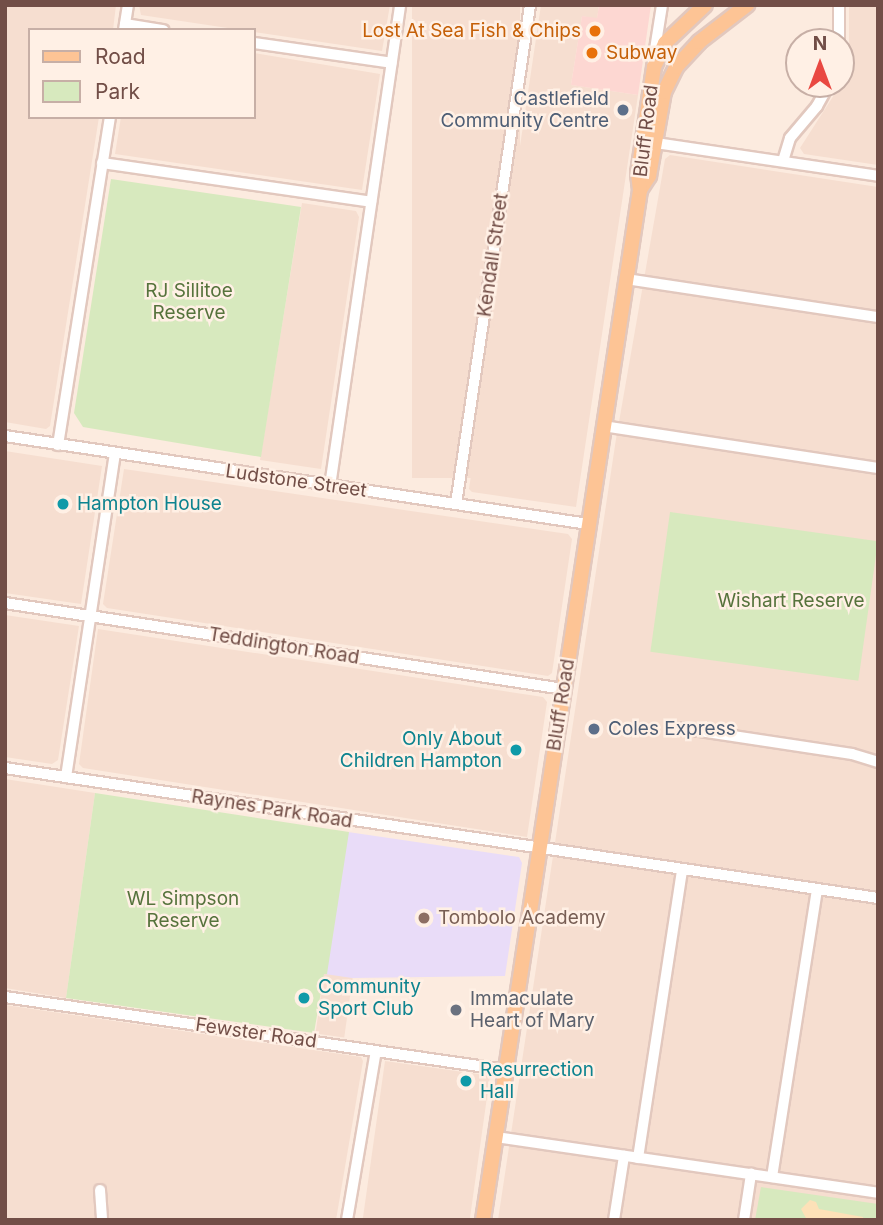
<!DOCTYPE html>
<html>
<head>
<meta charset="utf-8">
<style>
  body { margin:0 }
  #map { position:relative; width:883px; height:1225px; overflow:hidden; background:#fcebdf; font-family:Inter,sans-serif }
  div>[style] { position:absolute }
  .residential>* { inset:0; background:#f6ded0; transform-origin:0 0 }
  .commercial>* { inset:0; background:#fdd7d2 }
  .education>* { inset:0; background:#e9dcf8 }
  .green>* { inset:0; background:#d7e9be; transform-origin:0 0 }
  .sand>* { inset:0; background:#fde1b8 }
  .roads { filter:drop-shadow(2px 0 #e2c8be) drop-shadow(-2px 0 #e2c8be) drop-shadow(0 2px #e2c8be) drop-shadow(0 -2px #e2c8be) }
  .minor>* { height:10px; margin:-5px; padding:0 5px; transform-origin:5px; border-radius:5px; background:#fff }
  .major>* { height:14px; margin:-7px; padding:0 7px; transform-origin:7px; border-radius:7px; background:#fdc495 }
  .dots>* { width:19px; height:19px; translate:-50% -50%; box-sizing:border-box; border:4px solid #fff0e5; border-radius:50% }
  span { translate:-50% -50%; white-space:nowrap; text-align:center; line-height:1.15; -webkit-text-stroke:5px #fff0e5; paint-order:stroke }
  .food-label { font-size:19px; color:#c56008 }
  .right { translate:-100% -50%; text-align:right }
  .left { translate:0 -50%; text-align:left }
  .service-label { font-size:19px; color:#4e5e75 }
  .street-label { font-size:19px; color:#724e47 }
  .park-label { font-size:19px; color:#56733c }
  .culture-label { font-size:19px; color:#0d838f }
  .education-label { font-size:19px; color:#785e54 }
  .worship-label { font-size:19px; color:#5b616d }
  .frame { position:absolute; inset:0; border:7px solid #724e47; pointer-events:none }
  .legend { position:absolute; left:28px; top:28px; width:228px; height:91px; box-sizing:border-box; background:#fff0e5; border:2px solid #c7afa6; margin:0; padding:9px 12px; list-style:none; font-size:21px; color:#724e47 }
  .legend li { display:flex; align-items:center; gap:14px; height:35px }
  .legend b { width:35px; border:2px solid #c7afa6 }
  .north { position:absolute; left:785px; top:28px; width:70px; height:70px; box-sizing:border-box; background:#fff0e5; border:2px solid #c7afa6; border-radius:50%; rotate:0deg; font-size:19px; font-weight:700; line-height:28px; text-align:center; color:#724e47 }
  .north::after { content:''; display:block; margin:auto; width:24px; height:32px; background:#e94841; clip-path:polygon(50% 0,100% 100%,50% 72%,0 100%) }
</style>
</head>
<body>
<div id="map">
  <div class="residential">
    <div style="clip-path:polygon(5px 5px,116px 5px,113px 30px,30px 30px,30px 117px,99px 117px,50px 426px,46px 429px,5px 422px)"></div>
    <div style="clip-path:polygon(139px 5px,390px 5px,382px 51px,141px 15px)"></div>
    <div style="left:412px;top:5px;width:108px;height:473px"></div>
    <div style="clip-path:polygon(541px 5px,599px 5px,597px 19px,582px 16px,571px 85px,638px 95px,576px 507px,472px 492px,469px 489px)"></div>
    <div style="clip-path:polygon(849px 5px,878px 5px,878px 165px,804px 154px,800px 148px,841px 84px,849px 50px)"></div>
    <div style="clip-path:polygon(254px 53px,380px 74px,362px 190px,115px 154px,121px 117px,254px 117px)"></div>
    <div style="clip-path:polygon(670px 155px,878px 187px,878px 1220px,498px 1220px,616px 439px,665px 159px)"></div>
    <div style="clip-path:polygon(302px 203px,356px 211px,359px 217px,321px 469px,260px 460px)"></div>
    <div style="clip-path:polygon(5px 451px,102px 466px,81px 604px,5px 593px)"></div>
    <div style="clip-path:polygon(124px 469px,568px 534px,572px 539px,552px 673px,548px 676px,107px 608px,103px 604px)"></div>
    <div style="clip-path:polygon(5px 615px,79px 626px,58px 760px,52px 764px,5px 757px)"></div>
    <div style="clip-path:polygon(98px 629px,543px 697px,547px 702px,527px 837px,83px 768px,79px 764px)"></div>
    <div style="clip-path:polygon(5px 779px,95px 793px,66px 998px,5px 988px)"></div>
    <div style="left:324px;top:973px;width:29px;height:61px;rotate:8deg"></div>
    <div style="clip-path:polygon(5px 1005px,361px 1057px,363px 1061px,336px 1220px,5px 1220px)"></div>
    <div style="left:385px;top:1061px;width:106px;height:161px;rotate:8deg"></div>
  </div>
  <div class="commercial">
    <div style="clip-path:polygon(599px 5px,651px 5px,638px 95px,571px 85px,582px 16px,597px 18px)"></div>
  </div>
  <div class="education">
    <div style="clip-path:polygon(348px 832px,519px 857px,522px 863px,505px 976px,352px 978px,325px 974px)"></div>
  </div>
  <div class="green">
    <div style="clip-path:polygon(111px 179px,301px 207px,261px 457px,83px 427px,74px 413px)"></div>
    <div style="left:670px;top:512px;width:210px;height:141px;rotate:8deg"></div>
    <div style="clip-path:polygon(95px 793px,349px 832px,327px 974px,324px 974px,314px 1033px,66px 998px)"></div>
    <div style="clip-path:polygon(761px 1187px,878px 1204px,878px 1220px,755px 1220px)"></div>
  </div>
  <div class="sand">
    <div style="clip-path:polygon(810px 1200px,816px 1202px,819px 1209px,863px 1217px,864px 1220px,807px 1220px,801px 1209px)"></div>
  </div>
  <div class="roads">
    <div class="minor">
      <div style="left:839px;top:5px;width:37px;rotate:90deg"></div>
      <div style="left:125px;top:24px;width:39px;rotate:9deg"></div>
      <div style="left:124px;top:30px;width:25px;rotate:-81deg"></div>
      <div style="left:254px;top:43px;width:139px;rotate:8.2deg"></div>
      <div style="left:653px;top:62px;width:58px;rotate:-81deg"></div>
      <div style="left:649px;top:142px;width:232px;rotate:8.4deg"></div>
      <div style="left:783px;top:161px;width:24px;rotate:-73deg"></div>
      <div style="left:790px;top:138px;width:42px;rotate:-49.8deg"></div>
      <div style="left:817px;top:106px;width:25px;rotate:-61deg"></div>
      <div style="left:102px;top:163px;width:272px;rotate:8.2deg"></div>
      <div style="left:626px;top:279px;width:255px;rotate:8.6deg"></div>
      <div style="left:603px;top:426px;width:278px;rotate:8.7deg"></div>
      <div style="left:5px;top:436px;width:590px;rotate:8.58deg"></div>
      <div style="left:58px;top:445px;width:332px;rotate:-81deg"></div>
      <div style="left:330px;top:486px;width:486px;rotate:-81.7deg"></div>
      <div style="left:456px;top:504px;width:504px;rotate:-81.56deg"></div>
      <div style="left:5px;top:603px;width:566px;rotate:8.75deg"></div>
      <div style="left:680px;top:728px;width:174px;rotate:8.6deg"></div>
      <div style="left:852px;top:754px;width:27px;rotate:17deg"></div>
      <div style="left:5px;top:768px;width:883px;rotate:8.47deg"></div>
      <div style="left:66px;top:777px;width:327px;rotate:-81.4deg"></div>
      <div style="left:5px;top:997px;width:506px;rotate:8.29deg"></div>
      <div style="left:496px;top:1137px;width:386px;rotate:8.3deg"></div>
      <div style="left:638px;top:1158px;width:291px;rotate:-81.3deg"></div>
      <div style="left:772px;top:1177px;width:291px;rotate:-81.1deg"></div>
      <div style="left:100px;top:1190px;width:30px;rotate:86deg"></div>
      <div style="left:347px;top:1220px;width:171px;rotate:-80.3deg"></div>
      <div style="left:614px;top:1220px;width:65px;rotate:-81.1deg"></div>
      <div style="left:744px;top:1220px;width:47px;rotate:-81.3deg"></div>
    </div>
    <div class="major">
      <div style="left:640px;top:190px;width:17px;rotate:-57deg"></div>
      <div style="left:649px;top:176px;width:85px;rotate:-79.9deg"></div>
      <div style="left:664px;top:92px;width:28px;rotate:-64deg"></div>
      <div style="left:676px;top:67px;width:34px;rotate:-47deg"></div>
      <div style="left:699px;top:42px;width:61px;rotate:-37.6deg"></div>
      <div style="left:483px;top:1220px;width:1042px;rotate:-81.33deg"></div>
      <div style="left:640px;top:190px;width:17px;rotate:-97deg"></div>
      <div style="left:638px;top:173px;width:107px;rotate:-81.4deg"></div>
      <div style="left:654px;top:67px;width:26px;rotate:-65deg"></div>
      <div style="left:665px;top:43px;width:55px;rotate:-43.5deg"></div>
    </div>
  </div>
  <div class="dots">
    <div style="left:595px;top:31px;background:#e8710a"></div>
    <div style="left:592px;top:53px;background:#e8710a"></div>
    <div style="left:623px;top:110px;background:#5c6f8a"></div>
    <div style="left:63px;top:504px;background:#0f9aa8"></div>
    <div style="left:594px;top:729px;background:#5c6f8a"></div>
    <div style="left:516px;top:750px;background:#0f9aa8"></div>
    <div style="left:424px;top:918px;background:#8d6e63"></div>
    <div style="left:304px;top:998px;background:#0f9aa8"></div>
    <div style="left:456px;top:1010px;background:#6b7280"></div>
    <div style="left:466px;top:1081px;background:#0f9aa8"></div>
  </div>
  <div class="food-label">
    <span class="right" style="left:581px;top:31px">Lost At Sea Fish &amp; Chips</span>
    <span class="left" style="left:606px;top:53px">Subway</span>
  </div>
  <div class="service-label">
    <span class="right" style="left:609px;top:110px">Castlefield<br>Community Centre</span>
    <span class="left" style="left:608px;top:729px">Coles Express</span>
  </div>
  <div class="street-label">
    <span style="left:646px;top:131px;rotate:-83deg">Bluff Road</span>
    <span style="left:493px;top:255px;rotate:-82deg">Kendall Street</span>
    <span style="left:296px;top:481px;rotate:8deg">Ludstone Street</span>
    <span style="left:284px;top:646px;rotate:9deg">Teddington Road</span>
    <span style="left:561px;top:705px;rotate:-81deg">Bluff Road</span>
    <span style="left:272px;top:809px;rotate:9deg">Raynes Park Road</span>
    <span style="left:256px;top:1033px;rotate:8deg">Fewster Road</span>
  </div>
  <div class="park-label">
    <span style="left:189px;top:302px">RJ Sillitoe<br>Reserve</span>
    <span style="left:791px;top:601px">Wishart Reserve</span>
    <span style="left:183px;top:910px">WL Simpson<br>Reserve</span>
  </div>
  <div class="culture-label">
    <span class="left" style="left:77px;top:504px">Hampton House</span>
    <span class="right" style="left:502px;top:750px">Only About<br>Children Hampton</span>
    <span class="left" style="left:318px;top:998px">Community<br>Sport Club</span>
    <span class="left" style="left:480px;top:1081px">Resurrection<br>Hall</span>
  </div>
  <div class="education-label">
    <span class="left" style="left:438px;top:918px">Tombolo Academy</span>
  </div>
  <div class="worship-label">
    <span class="left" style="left:470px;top:1010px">Immaculate<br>Heart of Mary</span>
  </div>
  <div class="frame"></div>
  <ul class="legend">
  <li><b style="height:9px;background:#fdc495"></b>Road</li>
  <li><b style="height:19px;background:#d7e9be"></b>Park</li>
  </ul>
  <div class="north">N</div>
</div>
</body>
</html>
